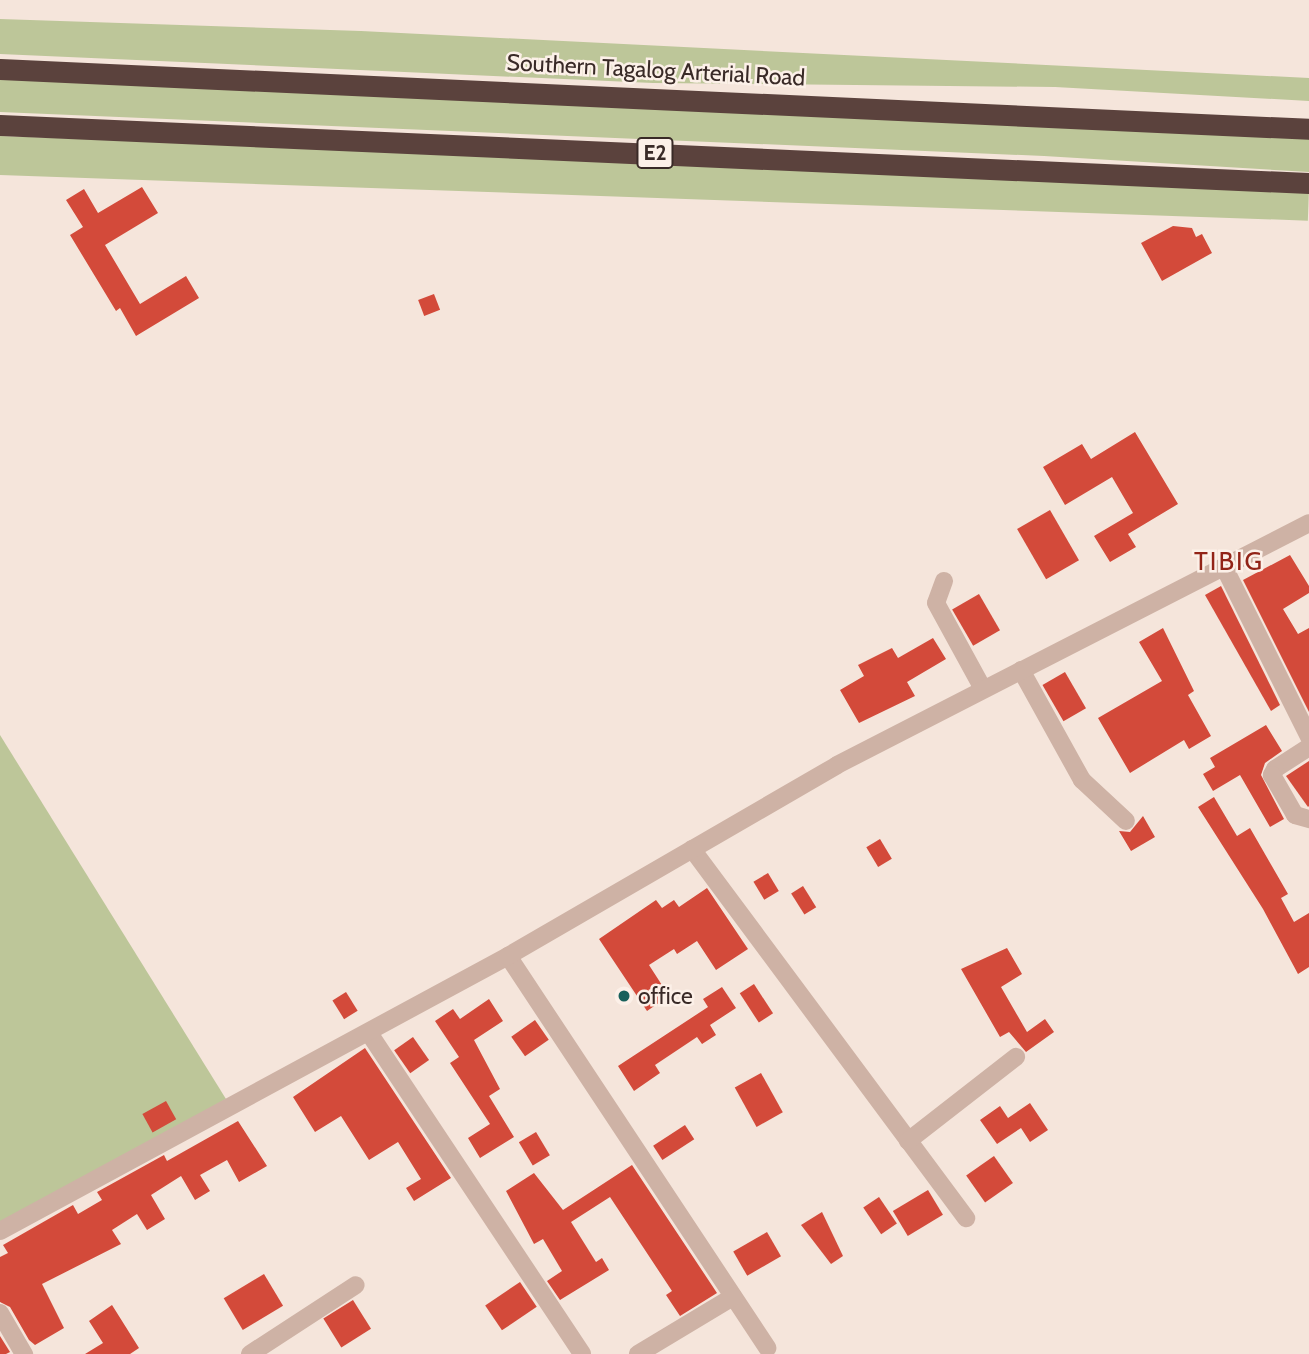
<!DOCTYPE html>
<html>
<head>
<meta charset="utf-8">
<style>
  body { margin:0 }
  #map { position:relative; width:1309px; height:1354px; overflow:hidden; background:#f5e5db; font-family:Cabin,sans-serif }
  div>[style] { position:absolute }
  .green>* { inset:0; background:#bdc699; transform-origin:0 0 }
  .building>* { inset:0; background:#d34a3a; transform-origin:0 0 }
  .minor>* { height:18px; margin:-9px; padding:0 9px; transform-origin:9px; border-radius:9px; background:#ceb2a5 }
  .highway>* { height:21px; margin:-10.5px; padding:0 10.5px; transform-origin:10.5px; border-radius:10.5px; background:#5b423d }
  .dots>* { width:19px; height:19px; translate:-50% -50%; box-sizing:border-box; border:4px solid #fcf0e8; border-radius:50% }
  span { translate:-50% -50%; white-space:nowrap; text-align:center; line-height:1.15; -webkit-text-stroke:5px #fcf0e8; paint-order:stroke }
  .shield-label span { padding:2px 5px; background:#fcf0e8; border:2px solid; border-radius:5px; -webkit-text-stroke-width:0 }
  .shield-label { font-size:21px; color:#392a27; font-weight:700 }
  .street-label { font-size:23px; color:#392a27 }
  .poi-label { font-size:23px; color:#392a27 }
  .left { translate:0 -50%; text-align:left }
  .quarter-label { font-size:26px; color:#922317; letter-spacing:2px }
</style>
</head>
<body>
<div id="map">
  <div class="green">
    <div style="clip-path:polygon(0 19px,361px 31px,1309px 78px,1309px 101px,1055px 87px,653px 83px,0 54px)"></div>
    <div style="clip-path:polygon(0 78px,1309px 136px,1309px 172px,1044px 156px,0 112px)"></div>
    <div style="left:0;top:136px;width:1310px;height:39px;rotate:2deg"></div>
    <div style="clip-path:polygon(0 735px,226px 1099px,0 1228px)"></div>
  </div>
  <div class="building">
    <div style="clip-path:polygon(142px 187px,158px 213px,105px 245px,140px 304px,186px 276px,199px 298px,136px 336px,120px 308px,116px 311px,70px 235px,83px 227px,66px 200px,84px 189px,98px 213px)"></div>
    <div style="clip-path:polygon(1173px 226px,1192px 228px,1196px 237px,1202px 234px,1212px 253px,1162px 281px,1141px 243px)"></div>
    <div style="left:434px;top:294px;width:17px;height:17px;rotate:69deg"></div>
    <div style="clip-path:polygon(1135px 432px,1178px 504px,1128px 534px,1136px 547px,1110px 562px,1094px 536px,1133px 513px,1112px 477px,1065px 505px,1043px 467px,1082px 444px,1091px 459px)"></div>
    <div style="left:1050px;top:510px;width:58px;height:38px;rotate:60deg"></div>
    <div style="clip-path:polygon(1290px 555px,1309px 586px,1309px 593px,1283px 609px,1298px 634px,1309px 628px,1309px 712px,1243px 580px)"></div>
    <div style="clip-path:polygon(1221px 586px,1280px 705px,1271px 711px,1205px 595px)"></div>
    <div style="left:979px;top:594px;width:42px;height:31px;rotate:60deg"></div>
    <div style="clip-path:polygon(1163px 628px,1194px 691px,1188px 695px,1211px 736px,1189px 749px,1184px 740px,1130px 773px,1098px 718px,1162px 681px,1139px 642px)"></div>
    <div style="clip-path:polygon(933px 638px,946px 659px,907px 682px,915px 696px,859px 723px,840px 690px,864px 676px,858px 665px,892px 648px,898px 658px)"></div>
    <div style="left:1065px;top:672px;width:42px;height:26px;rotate:60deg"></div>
    <div style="clip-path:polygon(1266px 725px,1282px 751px,1265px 763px,1261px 775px,1284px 819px,1270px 827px,1240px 775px,1213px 791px,1203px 774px,1215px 767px,1210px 758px)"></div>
    <div style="clip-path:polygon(1309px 761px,1309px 806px,1308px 807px,1286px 776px)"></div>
    <div style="clip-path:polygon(1214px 797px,1237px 836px,1250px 828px,1288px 894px,1281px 898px,1294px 922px,1309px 913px,1309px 967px,1298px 974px,1263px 909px,1198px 807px)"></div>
    <div style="clip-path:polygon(1143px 816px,1155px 837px,1131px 851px,1119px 831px,1130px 832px)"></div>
    <div style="left:880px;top:839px;width:23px;height:16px;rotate:59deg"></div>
    <div style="left:768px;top:873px;width:21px;height:17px;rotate:59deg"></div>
    <div style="left:803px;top:886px;width:25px;height:14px;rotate:58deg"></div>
    <div style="clip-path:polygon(707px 888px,748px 949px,716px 970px,697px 941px,677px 954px,674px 949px,649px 965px,669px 996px,647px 1011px,599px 939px,656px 900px,662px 908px,674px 900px,679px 907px)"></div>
    <div style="clip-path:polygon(1007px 948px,1022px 974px,1001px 987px,1027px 1032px,1045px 1019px,1054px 1032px,1026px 1052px,1009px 1032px,1000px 1037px,961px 969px)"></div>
    <div style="left:754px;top:984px;width:35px;height:17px;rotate:57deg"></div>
    <div style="clip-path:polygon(722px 987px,736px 1008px,710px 1025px,716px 1035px,702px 1044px,697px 1037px,655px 1065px,660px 1073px,634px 1091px,618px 1066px,708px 1007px,703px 999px)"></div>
    <div style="left:346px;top:992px;width:22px;height:16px;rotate:58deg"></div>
    <div style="clip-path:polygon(489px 999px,503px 1021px,474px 1040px,500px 1089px,489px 1096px,514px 1137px,480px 1158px,468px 1138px,490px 1124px,450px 1063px,459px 1057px,435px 1021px,453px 1009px,460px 1019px)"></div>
    <div style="left:535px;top:1020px;width:24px;height:29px;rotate:55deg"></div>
    <div style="left:413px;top:1037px;width:28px;height:23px;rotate:55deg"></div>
    <div style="clip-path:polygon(365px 1048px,451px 1178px,414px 1201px,406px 1188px,421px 1179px,398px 1142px,369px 1160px,341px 1116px,315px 1132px,293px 1097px)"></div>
    <div style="left:761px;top:1073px;width:45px;height:30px;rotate:61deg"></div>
    <div style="left:166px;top:1101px;width:21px;height:27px;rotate:61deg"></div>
    <div style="clip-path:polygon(1030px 1103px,1048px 1130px,1030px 1142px,1021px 1128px,997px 1144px,980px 1120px,1000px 1106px,1008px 1118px)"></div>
    <div style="clip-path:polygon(238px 1121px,267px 1166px,239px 1182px,227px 1160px,200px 1175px,210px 1191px,195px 1200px,181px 1176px,151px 1195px,165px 1219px,147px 1230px,137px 1214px,112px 1230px,121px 1244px,42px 1284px,64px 1328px,35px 1345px,29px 1340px,10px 1307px,0 1302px,0 1257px,8px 1253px,3px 1245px,73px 1205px,78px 1214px,102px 1200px,97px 1192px,164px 1155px,167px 1161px)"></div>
    <div style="left:685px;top:1125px;width:17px;height:38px;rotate:57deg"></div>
    <div style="left:536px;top:1132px;width:27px;height:20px;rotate:59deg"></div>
    <div style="left:994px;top:1156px;width:33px;height:34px;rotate:55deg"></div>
    <div style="clip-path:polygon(632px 1165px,717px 1293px,680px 1316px,666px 1295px,672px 1291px,610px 1197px,571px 1222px,596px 1262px,602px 1258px,609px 1270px,560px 1300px,547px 1281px,562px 1271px,543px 1239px,534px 1244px,506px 1191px,534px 1173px,563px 1210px)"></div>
    <div style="left:928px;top:1190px;width:29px;height:41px;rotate:59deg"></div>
    <div style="left:879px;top:1197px;width:32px;height:19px;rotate:56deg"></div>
    <div style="clip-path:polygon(822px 1212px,843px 1256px,831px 1264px,801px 1225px)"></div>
    <div style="left:767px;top:1232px;width:28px;height:39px;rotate:60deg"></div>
    <div style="left:264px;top:1274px;width:37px;height:47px;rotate:59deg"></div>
    <div style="left:520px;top:1282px;width:30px;height:42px;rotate:56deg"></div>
    <div style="left:353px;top:1300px;width:34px;height:35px;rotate:58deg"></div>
    <div style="clip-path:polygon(112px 1305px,139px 1348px,130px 1354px,85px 1354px,103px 1343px,89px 1321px)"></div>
    <div style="clip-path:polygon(0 1336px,10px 1352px,6px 1354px,0 1354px)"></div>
  </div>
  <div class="minor">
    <div style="left:1224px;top:567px;width:190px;rotate:63.4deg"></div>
    <div style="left:944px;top:581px;width:23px;rotate:110deg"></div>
    <div style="left:936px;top:603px;width:98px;rotate:61.3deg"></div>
    <div style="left:1021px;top:670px;width:126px;rotate:61deg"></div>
    <div style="left:1082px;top:780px;width:60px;rotate:43deg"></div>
    <div style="left:1309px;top:747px;width:40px;rotate:147.1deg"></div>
    <div style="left:1275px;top:769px;width:7px;rotate:117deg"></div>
    <div style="left:1272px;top:775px;width:46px;rotate:60.1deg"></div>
    <div style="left:1295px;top:815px;width:15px;rotate:16deg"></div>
    <div style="left:692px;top:849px;width:460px;rotate:53.4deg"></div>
    <div style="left:508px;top:956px;width:470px;rotate:56.5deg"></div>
    <div style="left:369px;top:1033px;width:385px;rotate:56.4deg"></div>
    <div style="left:908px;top:1141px;width:137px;rotate:-37.9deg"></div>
    <div style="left:0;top:1231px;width:578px;rotate:-28.43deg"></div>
    <div style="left:508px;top:956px;width:380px;rotate:-30.1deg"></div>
    <div style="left:837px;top:765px;width:530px;rotate:-27.14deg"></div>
    <div style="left:0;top:1313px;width:48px;rotate:59.7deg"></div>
    <div style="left:250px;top:1354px;width:126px;rotate:-33.1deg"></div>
    <div style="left:638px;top:1354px;width:111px;rotate:-31deg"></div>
  </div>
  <div class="highway">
    <div style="left:0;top:69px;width:1310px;rotate:2.62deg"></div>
    <div style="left:0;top:125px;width:1310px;rotate:2.54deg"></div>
  </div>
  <div class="dots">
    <div style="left:624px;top:996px;background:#18605b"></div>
  </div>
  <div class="shield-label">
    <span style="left:655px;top:153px">E2</span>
  </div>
  <div class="street-label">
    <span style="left:656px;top:70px;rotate:3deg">Southern Tagalog Arterial Road</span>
  </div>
  <div class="poi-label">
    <span class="left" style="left:638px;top:996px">office</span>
  </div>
  <div class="quarter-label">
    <span style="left:1229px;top:562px">TIBIG</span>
  </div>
</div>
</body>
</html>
